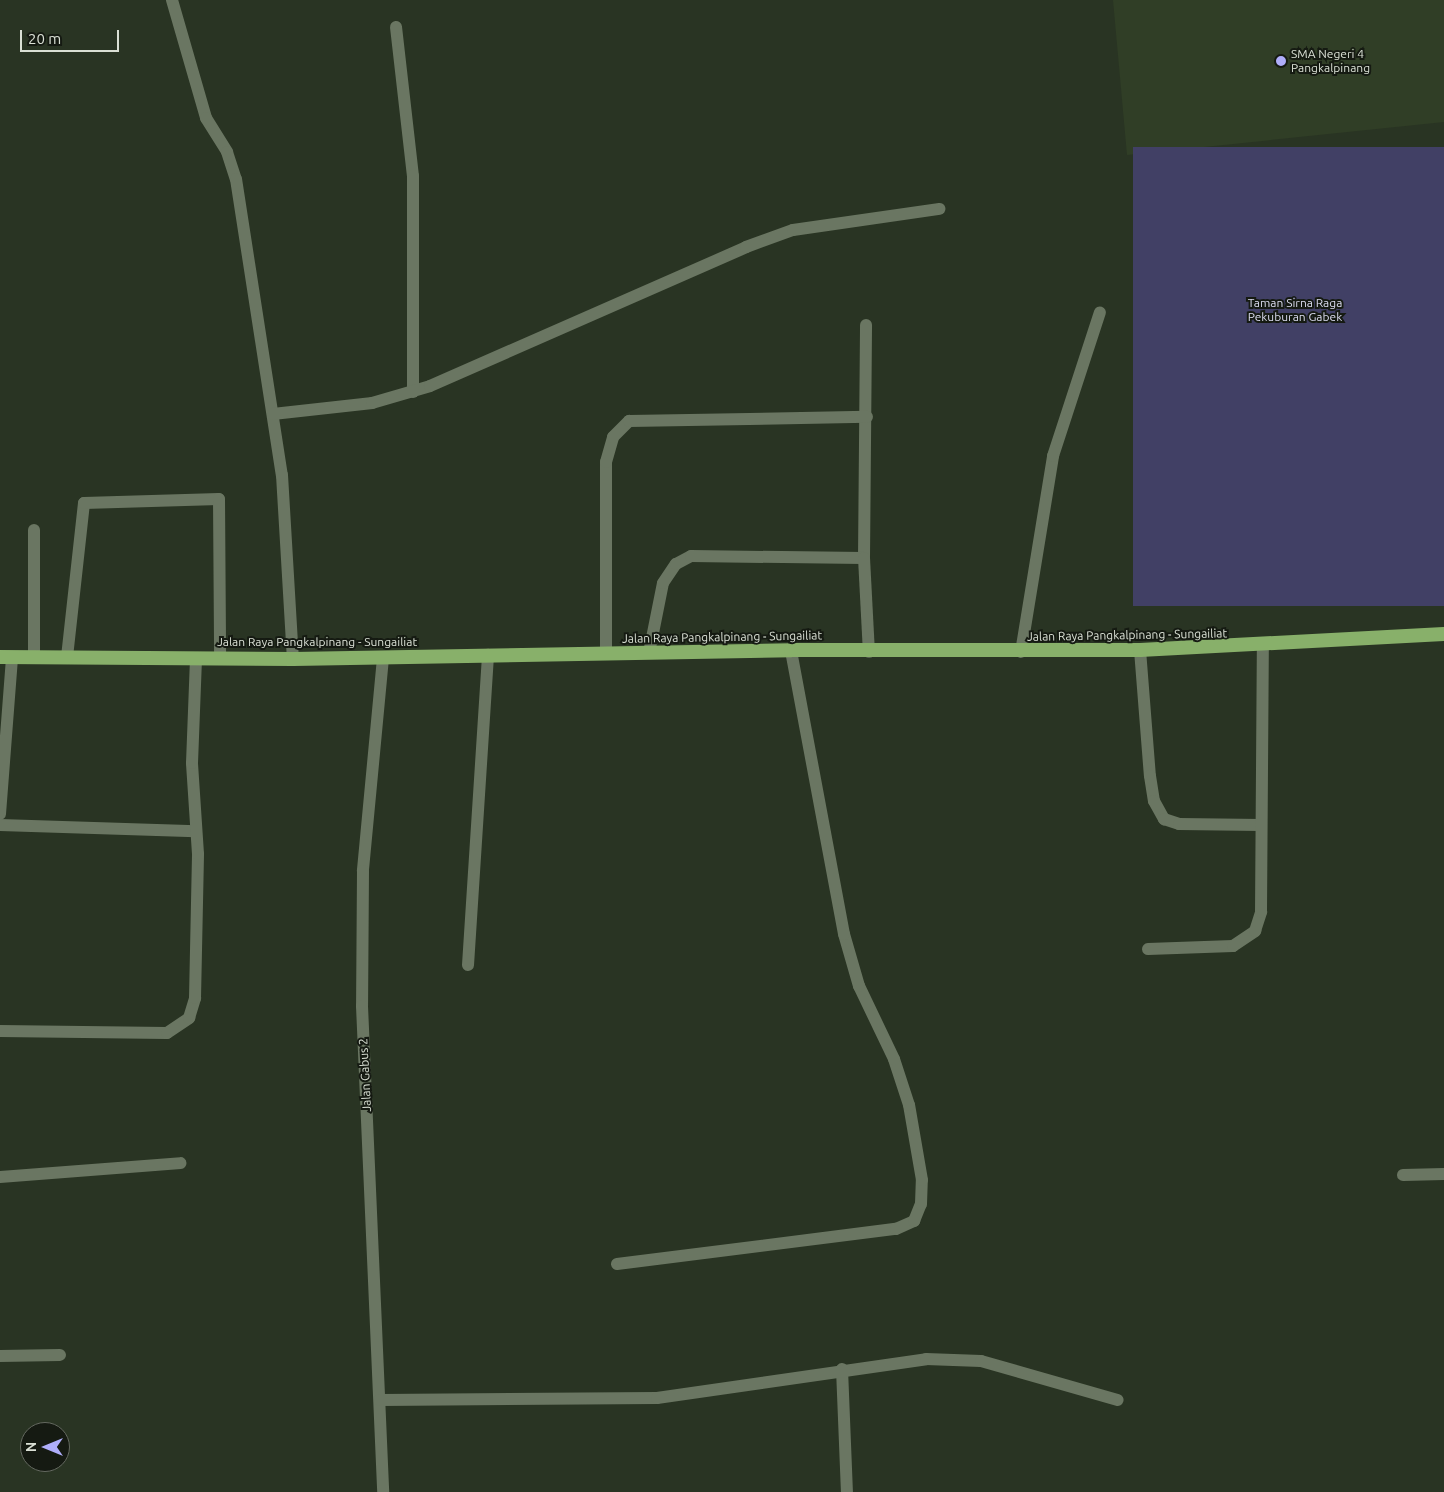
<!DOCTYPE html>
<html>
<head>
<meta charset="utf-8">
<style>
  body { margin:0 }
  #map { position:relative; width:1444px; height:1492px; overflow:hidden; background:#293423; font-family:Ubuntu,sans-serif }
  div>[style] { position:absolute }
  .built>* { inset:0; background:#303e26 }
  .green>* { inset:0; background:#414065; transform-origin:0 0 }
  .service>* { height:12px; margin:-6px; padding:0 6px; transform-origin:6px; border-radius:6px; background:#6a7662 }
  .minor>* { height:12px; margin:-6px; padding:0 6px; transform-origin:6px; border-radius:6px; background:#6a7662 }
  .trunk>* { height:14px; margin:-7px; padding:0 7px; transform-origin:7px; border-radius:7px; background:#88b06a }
  .dots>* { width:14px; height:14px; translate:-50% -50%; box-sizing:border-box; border:2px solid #151a12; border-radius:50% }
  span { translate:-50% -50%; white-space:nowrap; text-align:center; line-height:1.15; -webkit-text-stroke:4px #151a12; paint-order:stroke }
  .poi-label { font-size:12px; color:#dae0d5 }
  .left { translate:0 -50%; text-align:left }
  .park-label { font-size:12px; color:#dbdcef }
  .street-label { font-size:12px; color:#dae0d5 }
  .north { position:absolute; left:20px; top:1422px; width:50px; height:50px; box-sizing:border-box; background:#151a12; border:1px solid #646960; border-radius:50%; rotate:270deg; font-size:14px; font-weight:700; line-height:20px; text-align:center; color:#dae0d5 }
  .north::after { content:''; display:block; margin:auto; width:18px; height:22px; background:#afaefa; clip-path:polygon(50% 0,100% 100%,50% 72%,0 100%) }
  .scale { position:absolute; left:20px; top:30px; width:99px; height:22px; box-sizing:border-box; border:2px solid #dae0d5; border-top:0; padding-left:6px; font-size:15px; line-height:18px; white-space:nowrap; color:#dae0d5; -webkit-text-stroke:4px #151a12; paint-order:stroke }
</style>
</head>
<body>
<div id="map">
  <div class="built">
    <div style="clip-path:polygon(1113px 0,1444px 0,1444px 122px,1127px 155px)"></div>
  </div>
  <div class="green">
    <div style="left:1444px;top:147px;width:459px;height:311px;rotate:90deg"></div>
  </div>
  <div class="service">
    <div style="left:34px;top:530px;width:127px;rotate:90deg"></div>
    <div style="left:864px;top:558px;width:233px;rotate:-89.5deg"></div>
    <div style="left:1140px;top:650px;width:126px;rotate:85.5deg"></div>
    <div style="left:1150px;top:776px;width:25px;rotate:81deg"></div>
    <div style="left:1154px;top:801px;width:21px;rotate:61deg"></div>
    <div style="left:1164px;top:819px;width:16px;rotate:18deg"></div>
    <div style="left:1179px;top:824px;width:82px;rotate:0.7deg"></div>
    <div style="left:1021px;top:652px;width:199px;rotate:-80.7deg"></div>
    <div style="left:1053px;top:456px;width:151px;rotate:-71.9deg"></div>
    <div style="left:606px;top:653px;width:191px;rotate:-90deg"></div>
    <div style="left:606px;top:462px;width:26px;rotate:-74deg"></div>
    <div style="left:613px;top:437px;width:23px;rotate:-45deg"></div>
    <div style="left:629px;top:421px;width:238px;rotate:-1deg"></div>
    <div style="left:649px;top:653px;width:71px;rotate:-78.7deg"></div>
    <div style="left:663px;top:583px;width:23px;rotate:-56deg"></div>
    <div style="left:676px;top:564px;width:17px;rotate:-28deg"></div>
    <div style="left:691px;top:556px;width:173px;rotate:0.7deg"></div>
    <div style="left:864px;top:558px;width:94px;rotate:87deg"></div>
    <div style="left:67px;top:657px;width:155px;rotate:-83.7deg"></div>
    <div style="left:84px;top:503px;width:135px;rotate:-1.7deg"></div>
    <div style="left:219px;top:499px;width:159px;rotate:89.6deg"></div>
    <div style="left:0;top:814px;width:157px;rotate:-85.6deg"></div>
    <div style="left:0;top:825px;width:196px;rotate:1.8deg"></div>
    <div style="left:1148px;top:949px;width:85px;rotate:-2deg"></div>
    <div style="left:1233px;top:946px;width:27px;rotate:-34deg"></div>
    <div style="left:1255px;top:931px;width:20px;rotate:-72deg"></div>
    <div style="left:1261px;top:912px;width:266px;rotate:-89.6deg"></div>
    <div style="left:0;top:1031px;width:167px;rotate:0.7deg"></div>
    <div style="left:167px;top:1033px;width:27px;rotate:-34deg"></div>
    <div style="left:189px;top:1018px;width:21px;rotate:-73deg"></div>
    <div style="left:195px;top:998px;width:144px;rotate:-88.8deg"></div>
    <div style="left:198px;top:854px;width:91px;rotate:-93.8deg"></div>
    <div style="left:192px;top:763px;width:105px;rotate:-87.8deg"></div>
    <div style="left:0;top:1356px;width:60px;rotate:-1deg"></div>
  </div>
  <div class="minor">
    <div style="left:172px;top:0;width:123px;rotate:73.9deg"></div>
    <div style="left:206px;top:118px;width:40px;rotate:58deg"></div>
    <div style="left:227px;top:152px;width:28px;rotate:72deg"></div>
    <div style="left:236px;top:179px;width:300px;rotate:81.2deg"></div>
    <div style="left:282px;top:475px;width:184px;rotate:86.6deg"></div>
    <div style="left:396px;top:27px;width:150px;rotate:83.5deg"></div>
    <div style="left:413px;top:176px;width:216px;rotate:90deg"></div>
    <div style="left:273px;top:414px;width:100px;rotate:-6.3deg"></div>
    <div style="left:372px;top:403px;width:60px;rotate:-16.3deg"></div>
    <div style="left:430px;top:386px;width:345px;rotate:-23.7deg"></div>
    <div style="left:746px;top:247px;width:50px;rotate:-19.9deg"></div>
    <div style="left:793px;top:230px;width:148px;rotate:-8.2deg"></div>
    <div style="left:383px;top:658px;width:214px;rotate:95.4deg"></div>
    <div style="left:363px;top:871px;width:135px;rotate:90.4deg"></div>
    <div style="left:362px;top:1006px;width:486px;rotate:87.5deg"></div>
    <div style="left:468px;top:965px;width:311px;rotate:-86.3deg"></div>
    <div style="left:1403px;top:1175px;width:41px;rotate:-1.4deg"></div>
    <div style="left:0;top:1177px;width:181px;rotate:-4.4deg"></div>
    <div style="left:617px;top:1264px;width:281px;rotate:-7.2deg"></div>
    <div style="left:896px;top:1229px;width:20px;rotate:-24deg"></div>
    <div style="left:914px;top:1221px;width:18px;rotate:-68deg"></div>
    <div style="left:921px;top:1204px;width:24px;rotate:-88deg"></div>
    <div style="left:922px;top:1180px;width:76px;rotate:-99.8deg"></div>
    <div style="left:909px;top:1105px;width:48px;rotate:-108.1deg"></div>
    <div style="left:894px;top:1059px;width:81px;rotate:-115.6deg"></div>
    <div style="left:859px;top:986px;width:54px;rotate:-106.1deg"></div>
    <div style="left:844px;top:934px;width:289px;rotate:-100.6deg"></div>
    <div style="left:842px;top:1369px;width:123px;rotate:87.7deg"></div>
    <div style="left:380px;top:1400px;width:277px;rotate:-0.4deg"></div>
    <div style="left:657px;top:1398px;width:272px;rotate:-8.2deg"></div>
    <div style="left:926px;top:1359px;width:55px;rotate:2.1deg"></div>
    <div style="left:981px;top:1361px;width:142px;rotate:15.9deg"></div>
  </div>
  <div class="trunk">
    <div style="left:0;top:657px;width:293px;rotate:0.4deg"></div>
    <div style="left:293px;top:659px;width:498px;rotate:-1deg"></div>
    <div style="left:791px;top:650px;width:349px"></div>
    <div style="left:1140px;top:650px;width:304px;rotate:-3deg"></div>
  </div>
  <div class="dots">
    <div style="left:1281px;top:61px;background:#afaefa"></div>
  </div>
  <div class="poi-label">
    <span class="left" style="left:1291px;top:61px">SMA Negeri 4<br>Pangkalpinang</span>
  </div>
  <div class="park-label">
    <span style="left:1295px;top:310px">Taman Sirna Raga<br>Pekuburan Gabek</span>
  </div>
  <div class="street-label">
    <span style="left:1127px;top:635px;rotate:-1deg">Jalan Raya Pangkalpinang - Sungailiat</span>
    <span style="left:722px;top:637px;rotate:-1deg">Jalan Raya Pangkalpinang - Sungailiat</span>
    <span style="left:317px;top:642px">Jalan Raya Pangkalpinang - Sungailiat</span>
    <span style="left:365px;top:1075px;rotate:-93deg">Jalan Gabus 2</span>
  </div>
  <div class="north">N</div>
  <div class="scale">20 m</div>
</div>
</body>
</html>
